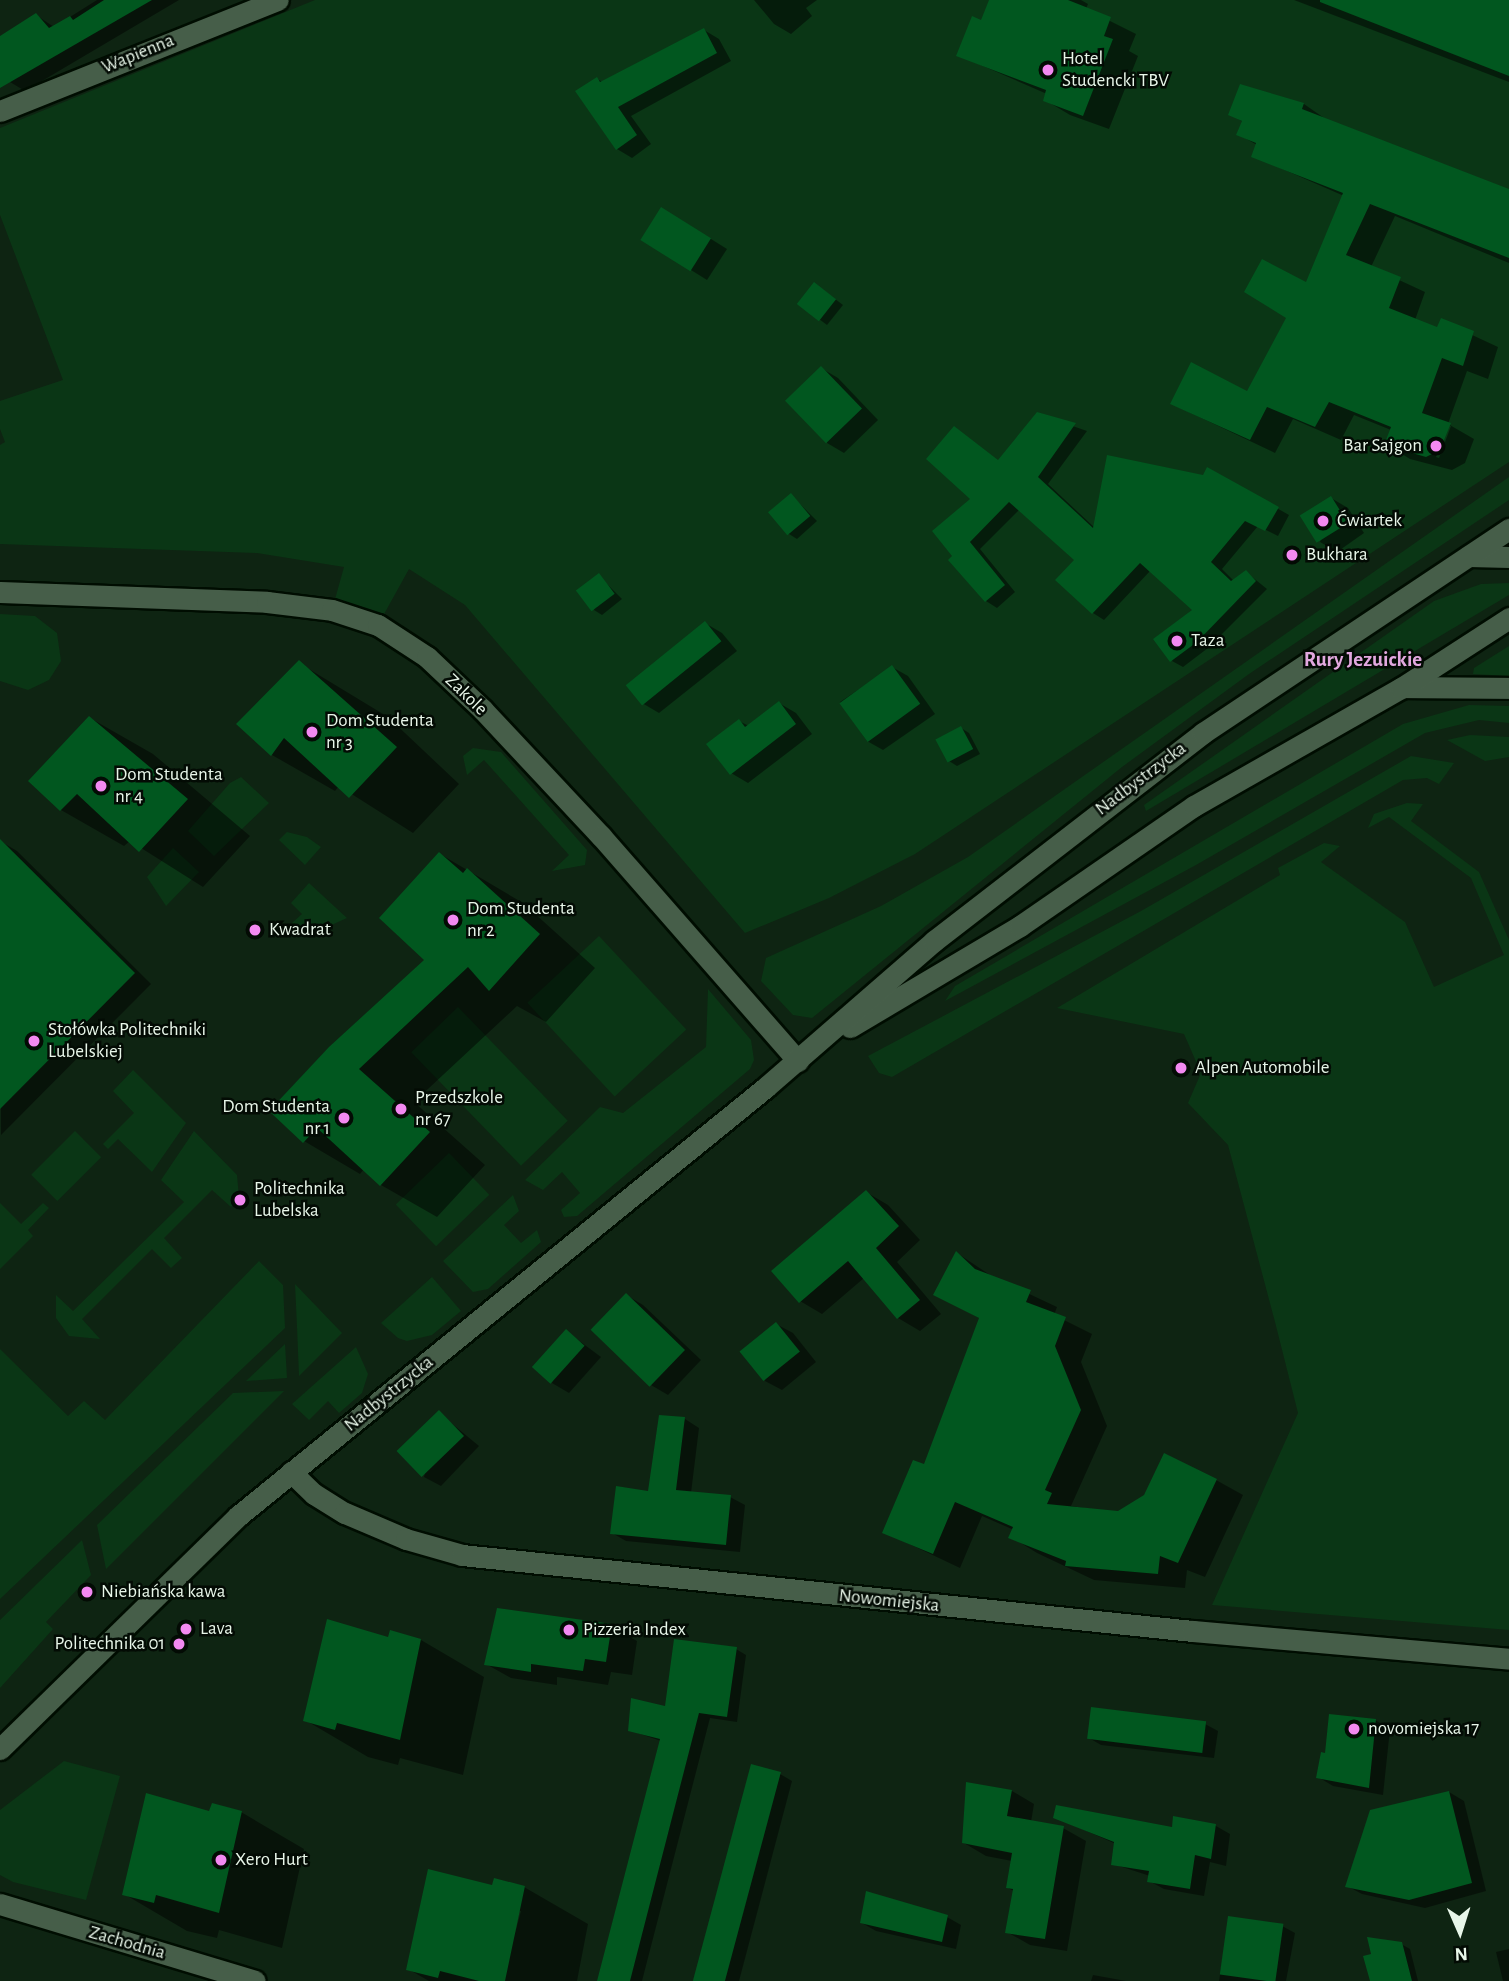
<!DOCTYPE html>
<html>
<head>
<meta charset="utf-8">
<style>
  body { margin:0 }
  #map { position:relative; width:1509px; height:1981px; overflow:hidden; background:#0e2412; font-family:"Alegreya Sans",sans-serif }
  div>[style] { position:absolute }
  .green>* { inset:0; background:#0a3615; transform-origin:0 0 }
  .shadow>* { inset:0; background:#0007 }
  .building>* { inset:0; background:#01571f; transform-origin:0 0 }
  .roads { filter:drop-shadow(2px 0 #000d01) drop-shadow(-2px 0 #000d01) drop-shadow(0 2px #000d01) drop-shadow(0 -2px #000d01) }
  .minor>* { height:21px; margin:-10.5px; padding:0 10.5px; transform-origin:10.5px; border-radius:10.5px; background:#465e49 }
  .dots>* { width:19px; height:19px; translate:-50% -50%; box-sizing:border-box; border:4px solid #030b04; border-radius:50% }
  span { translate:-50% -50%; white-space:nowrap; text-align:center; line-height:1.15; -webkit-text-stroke:5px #030b04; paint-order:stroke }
  .street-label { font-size:19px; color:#e8f6e9 }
  .poi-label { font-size:19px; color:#e8f6e9 }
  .left { translate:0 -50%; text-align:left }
  .right { translate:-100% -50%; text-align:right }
  .neighbourhood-label { font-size:21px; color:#e2a8df; font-weight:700 }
  .north { position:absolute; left:1425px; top:1897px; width:70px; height:70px; -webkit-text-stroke:5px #030b04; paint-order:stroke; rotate:177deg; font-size:19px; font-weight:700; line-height:28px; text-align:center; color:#e8f6e9 }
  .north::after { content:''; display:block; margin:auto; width:24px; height:32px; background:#e8f6e9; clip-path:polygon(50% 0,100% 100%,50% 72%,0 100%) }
</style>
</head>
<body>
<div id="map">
  <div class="green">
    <div style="clip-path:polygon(315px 0,1509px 0,1509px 462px,915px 854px,829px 898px,745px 933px,465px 605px,409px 569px,378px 625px,332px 610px,344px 567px,257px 553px,0 544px,0 445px,5px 442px,0 429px,0 401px,63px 380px,0 215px,0 128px)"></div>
    <div style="clip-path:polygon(1509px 477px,1509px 500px,1249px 674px,1122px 767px,812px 1018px,793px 1015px,761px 981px,766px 958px,881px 906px,968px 857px)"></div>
    <div style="clip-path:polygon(1509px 583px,1509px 595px,1146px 811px,1144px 805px,1434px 601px,1481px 584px)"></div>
    <div style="clip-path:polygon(0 614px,35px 616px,57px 633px,61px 661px,49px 680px,28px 690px,0 681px)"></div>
    <div style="clip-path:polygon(1509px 646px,1509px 676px,1473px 674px,1474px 668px)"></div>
    <div style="clip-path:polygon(1469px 705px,1509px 706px,1509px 723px,1479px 720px,1425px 733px,1196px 865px,945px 1001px,955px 986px,1403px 724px)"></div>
    <div style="clip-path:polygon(1470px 735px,1509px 737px,1509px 757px,1485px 761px,1447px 740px)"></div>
    <div style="clip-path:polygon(473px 748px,501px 752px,587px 850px,585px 865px,552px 871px,569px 855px,484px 760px,467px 775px,463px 756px)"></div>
    <div style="clip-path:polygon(1411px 756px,1454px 763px,1439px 784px,1427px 778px,1403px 780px,892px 1077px,879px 1073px,868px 1056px,1141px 911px)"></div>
    <div style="clip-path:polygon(241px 777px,269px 803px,214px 856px,188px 831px,230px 783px)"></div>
    <div style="clip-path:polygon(1407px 803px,1423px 804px,1411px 821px,1479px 872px,1509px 940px,1509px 1630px,1212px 1605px,1298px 1413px,1275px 1322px,1228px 1145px,1188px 1103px,1201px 1073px,1184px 1034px,1057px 1008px,1280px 875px,1278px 868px,1324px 843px,1340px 846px,1321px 862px,1405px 922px,1434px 987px,1504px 955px,1471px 878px,1389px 817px,1368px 828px,1374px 814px)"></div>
    <div style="clip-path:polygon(287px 832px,307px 837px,321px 847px,305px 865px,279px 840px)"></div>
    <div style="clip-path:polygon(173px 848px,199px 872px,166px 906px,147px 877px)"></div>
    <div style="clip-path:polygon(309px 883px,347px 918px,307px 936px,292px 923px,302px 914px,291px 903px)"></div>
    <div style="left:599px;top:936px;width:128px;height:98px;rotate:47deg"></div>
    <div style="clip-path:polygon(708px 989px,751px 1040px,754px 1060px,750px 1069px,577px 1216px,564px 1217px,561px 1210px,580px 1193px,562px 1172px,543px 1190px,525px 1180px,600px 1107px,623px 1113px,706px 1047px)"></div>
    <div style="left:458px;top:1007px;width:158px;height:65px;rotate:46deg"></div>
    <div style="clip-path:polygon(133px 1070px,186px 1123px,152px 1172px,118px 1139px,108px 1149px,103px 1144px,134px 1113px,113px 1091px)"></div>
    <div style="left:75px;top:1131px;width:37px;height:62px;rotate:45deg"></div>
    <div style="clip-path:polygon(194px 1131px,237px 1175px,239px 1197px,231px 1207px,212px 1190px,164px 1238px,182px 1258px,171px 1268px,152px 1249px,82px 1319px,100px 1339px,69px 1336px,56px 1318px,56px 1295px,73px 1311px,184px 1202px,161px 1180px)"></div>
    <div style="left:449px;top:1153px;width:58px;height:74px;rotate:46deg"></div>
    <div style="clip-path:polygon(513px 1195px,519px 1211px,504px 1225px,521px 1243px,537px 1230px,541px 1242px,488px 1289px,473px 1292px,443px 1261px)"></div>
    <div style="clip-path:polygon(0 1203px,21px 1224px,43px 1203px,49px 1208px,28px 1230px,33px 1236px,0 1269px)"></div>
    <div style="clip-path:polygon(259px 1261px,283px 1285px,285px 1328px,0 1599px,0 1349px,68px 1416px,84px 1401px,105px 1420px)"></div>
    <div style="clip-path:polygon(432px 1277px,461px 1311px,432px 1335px,407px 1341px,398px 1338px,381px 1323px)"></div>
    <div style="clip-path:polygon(295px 1284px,342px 1333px,299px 1376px,297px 1327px)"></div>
    <div style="clip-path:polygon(285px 1344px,287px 1378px,246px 1381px)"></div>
    <div style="clip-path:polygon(356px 1347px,368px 1374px,362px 1393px,339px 1413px,328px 1401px,309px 1420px,292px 1404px)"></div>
    <div style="clip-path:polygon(284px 1391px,106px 1569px,97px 1525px,233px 1393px)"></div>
    <div style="clip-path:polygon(82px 1540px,91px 1575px,46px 1622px,53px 1629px,0 1688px,0 1620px)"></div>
    <div style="clip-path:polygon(64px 1761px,120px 1776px,86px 1900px,13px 1882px,0 1875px,0 1810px)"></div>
  </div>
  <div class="shadow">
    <div style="clip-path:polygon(97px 0,179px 0,25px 91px,10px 82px,0 66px,0 39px,36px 15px,54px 27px)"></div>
    <div style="clip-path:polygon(754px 0,817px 0,806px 8px,812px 16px,791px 34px,774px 24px)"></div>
    <div style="clip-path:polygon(991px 0,1081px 0,1088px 4px,1086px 9px,1136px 34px,1129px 51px,1138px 56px,1109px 129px,1070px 115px,1045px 100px,1047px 94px,958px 55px,982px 22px)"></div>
    <div style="clip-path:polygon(1294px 0,1509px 0,1509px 82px)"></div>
    <div style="clip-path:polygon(704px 30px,719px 39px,731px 61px,631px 116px,651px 144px,632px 158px,617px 149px,597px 79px,603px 82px)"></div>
    <div style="clip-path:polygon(evenodd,1304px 104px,1327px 120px,1509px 191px,1509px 263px,1395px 216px,1371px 267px,1425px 292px,1415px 320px,1438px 329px,1442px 321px,1498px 347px,1488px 379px,1467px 371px,1448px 424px,1474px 439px,1465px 463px,1452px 470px,1410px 459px,1386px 444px,1391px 430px,1354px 415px,1341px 440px,1293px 419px,1275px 453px,1172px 404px,1248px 394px,1307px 284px,1344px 196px,1253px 156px,1257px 145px,1238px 134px,1243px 122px,1230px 114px,1304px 104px,1447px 426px,1451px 426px,1439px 458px,1436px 457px,1447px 426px)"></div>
    <div style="clip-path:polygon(679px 219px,727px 249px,707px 280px,691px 270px)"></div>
    <div style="clip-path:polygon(822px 289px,843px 305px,827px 325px,799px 304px)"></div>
    <div style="clip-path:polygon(821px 368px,838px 378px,878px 420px,844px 453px,827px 443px)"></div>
    <div style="clip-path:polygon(1038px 414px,1087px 431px,1048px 484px,1095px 528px,1204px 477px,1208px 469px,1289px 515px,1278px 536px,1258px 526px,1222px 569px,1234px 581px,1246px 572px,1267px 589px,1208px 648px,1183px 667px,1172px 661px,1195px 610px,1151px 570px,1104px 620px,1093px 613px,1076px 560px,1020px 509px,980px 549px,1015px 592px,997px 608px,986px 601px,951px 560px,973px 499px)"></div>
    <div style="clip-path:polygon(791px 495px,817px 521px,797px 539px,789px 534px)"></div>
    <div style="clip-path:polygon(1331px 498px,1348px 508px,1364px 533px,1337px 552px,1320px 542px)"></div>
    <div style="clip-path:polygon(599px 576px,622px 599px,602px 615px,594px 610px)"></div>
    <div style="clip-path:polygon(705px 623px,722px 633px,737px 651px,659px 713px,642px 703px)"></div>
    <div style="clip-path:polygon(299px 663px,388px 717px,459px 784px,413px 833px,339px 786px,335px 791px,272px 755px)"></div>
    <div style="clip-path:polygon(892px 667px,908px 676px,935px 714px,883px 750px,867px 741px,840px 702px)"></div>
    <div style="clip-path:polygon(779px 703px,796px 713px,812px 734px,748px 783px,731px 773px,739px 721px,749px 726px)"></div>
    <div style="clip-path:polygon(90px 718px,153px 754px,250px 836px,203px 887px,130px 841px,124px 846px,61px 810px,30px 781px)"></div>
    <div style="clip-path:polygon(961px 728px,969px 733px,980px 754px,957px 766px,949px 761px)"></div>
    <div style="clip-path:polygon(0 841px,17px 851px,151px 984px,1px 1135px)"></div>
    <div style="clip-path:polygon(440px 854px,523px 903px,595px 968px,546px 1022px,517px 1006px,414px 1102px,485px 1165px,437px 1217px,381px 1185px,364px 1169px,360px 1174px,304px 1141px,426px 960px)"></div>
    <div style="clip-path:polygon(866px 1192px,888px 1205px,920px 1240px,897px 1262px,941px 1314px,920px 1331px,898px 1318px,864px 1278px,822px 1314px,800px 1301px)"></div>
    <div style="clip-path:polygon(957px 1253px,993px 1277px,1057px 1307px,1054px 1315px,1092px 1334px,1081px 1362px,1107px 1426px,1071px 1506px,1118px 1513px,1145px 1496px,1216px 1480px,1243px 1495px,1205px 1577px,1187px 1570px,1185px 1588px,1094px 1580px,1037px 1553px,1011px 1537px,1014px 1530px,982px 1516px,960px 1568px,884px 1532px,925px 1466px,981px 1319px,935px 1294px)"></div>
    <div style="clip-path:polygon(626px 1295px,643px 1305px,701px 1360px,668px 1395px,651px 1385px)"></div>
    <div style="clip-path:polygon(776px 1324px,793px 1333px,816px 1362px,782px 1390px,765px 1381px)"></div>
    <div style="clip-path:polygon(566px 1331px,601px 1357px,569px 1393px,552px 1383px)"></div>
    <div style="clip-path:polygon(439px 1413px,479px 1446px,441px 1486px,424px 1477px)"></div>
    <div style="clip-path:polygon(685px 1419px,699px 1428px,691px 1493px,730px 1497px,745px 1505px,740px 1552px,626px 1541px,612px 1533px,649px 1493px)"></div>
    <div style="clip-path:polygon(611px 1626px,637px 1641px,632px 1675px,611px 1672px,608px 1685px,557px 1677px,557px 1685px,511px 1678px,486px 1664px)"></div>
    <div style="clip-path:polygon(389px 1640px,421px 1640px,484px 1677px,463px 1775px,400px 1758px,398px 1765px,368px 1757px,305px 1720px)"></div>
    <div style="clip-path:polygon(736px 1649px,746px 1655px,737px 1722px,710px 1718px,642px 1981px,599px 1981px,661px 1741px,629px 1730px,666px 1708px)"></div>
    <div style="clip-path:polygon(1375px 1720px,1390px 1729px,1383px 1795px,1333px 1786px,1318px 1777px,1327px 1755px)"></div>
    <div style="clip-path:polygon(1205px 1724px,1218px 1731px,1214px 1758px,1101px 1745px,1089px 1738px)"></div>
    <div style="clip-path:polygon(780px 1774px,792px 1781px,739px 1981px,697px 1981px)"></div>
    <div style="clip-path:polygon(967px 1784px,1012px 1791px,1034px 1804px,1031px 1822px,1063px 1828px,1086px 1841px,1067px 1951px,1030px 1945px,1007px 1932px,1014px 1891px,1008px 1888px,1012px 1861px,986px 1856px,964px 1843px)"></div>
    <div style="clip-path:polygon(1449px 1792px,1464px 1801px,1486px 1891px,1425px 1908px,1362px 1894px,1347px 1886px)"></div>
    <div style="clip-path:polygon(241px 1812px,304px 1849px,282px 1948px,219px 1930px,217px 1938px,187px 1931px,124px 1894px,211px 1814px)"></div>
    <div style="clip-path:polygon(1055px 1817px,1173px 1829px,1216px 1826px,1230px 1834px,1226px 1866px,1210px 1862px,1204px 1896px,1164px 1889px,1149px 1881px,1150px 1876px,1113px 1864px,1116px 1844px)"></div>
    <div style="clip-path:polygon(evenodd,493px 1887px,524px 1887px,588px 1924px,577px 1981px,429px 1981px,408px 1969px,493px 1887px,517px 1911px,521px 1911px,514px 1937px,517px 1911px)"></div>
    <div style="clip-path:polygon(947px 1917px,961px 1925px,956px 1949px,876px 1931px,862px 1923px)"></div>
    <div style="clip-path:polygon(1229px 1918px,1282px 1926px,1295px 1933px,1286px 1981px,1219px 1981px)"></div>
    <div style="clip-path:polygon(1401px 1944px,1410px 1949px,1418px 1981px,1372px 1981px,1373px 1955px)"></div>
    <div style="clip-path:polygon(1509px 1949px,1509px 1981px,1503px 1981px,1496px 1952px)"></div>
    <div style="clip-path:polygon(1093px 1975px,1126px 1981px,1091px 1981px)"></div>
  </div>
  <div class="building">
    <div style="clip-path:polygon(104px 0,152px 0,0 88px,0 36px,36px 13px,49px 28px,70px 16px,73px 20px)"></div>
    <div style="clip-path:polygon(989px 0,1068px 0,1111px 17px,1104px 36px,1113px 39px,1083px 116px,1043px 101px,1046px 90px,956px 56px,972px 16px,981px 20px)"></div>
    <div style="clip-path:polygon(1320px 0,1509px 0,1509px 76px,1320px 2px)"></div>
    <div style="clip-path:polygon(704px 28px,717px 53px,618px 107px,637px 135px,616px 150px,575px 91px,597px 77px,600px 82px)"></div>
    <div style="clip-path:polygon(1240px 84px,1304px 103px,1302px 109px,1509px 189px,1509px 258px,1370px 204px,1346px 255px,1401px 277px,1389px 308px,1437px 327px,1441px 318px,1474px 331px,1463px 366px,1442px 358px,1422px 413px,1451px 423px,1440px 450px,1426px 457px,1384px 445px,1391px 427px,1329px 402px,1315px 427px,1267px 407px,1250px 440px,1170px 404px,1191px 362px,1247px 391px,1286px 318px,1244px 292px,1262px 259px,1306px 282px,1343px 193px,1251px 157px,1256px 143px,1236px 135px,1242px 121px,1228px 115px)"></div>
    <div style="left:661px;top:207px;width:59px;height:39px;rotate:32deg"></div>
    <div style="left:814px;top:282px;width:28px;height:28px;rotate:38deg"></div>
    <div style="left:821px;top:366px;width:59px;height:50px;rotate:46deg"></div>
    <div style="clip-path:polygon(1037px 412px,1076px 423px,1038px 477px,1093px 528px,1107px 455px,1203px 475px,1207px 467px,1279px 507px,1265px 531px,1245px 521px,1211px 562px,1231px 581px,1246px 570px,1256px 581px,1197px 642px,1170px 662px,1153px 639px,1192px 610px,1140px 563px,1092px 614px,1055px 580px,1074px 560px,1009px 502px,970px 542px,1005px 585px,985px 602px,948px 560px,952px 556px,932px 531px,970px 499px,926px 459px,954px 426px,998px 460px)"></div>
    <div style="left:791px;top:493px;width:30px;height:30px;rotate:50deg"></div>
    <div style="left:1331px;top:496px;width:32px;height:37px;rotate:58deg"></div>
    <div style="left:599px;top:573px;width:26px;height:29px;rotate:53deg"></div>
    <div style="left:705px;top:621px;width:26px;height:102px;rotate:51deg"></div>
    <div style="clip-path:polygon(299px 660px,397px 747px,349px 798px,284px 738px,271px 756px,236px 724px)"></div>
    <div style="left:892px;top:665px;width:48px;height:65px;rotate:54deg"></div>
    <div style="clip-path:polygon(779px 701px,796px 724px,730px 775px,706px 744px,739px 719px,745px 727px)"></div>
    <div style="clip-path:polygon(89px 716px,188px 799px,139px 852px,77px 794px,60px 811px,28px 781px)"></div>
    <div style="left:961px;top:726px;width:26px;height:29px;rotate:62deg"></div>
    <div style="clip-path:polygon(0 839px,135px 973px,0 1109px)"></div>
    <div style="clip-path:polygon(439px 852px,463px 873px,467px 868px,540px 934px,489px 991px,468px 967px,359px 1069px,430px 1132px,380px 1186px,317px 1128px,303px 1143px,269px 1111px,329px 1047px,424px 960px,379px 918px)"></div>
    <div style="clip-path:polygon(866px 1190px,899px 1226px,876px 1248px,920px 1300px,897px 1319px,848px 1261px,799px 1303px,771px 1271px)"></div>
    <div style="clip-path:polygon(956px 1251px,975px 1269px,1031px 1290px,1026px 1302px,1066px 1317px,1055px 1346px,1081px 1410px,1045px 1490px,1052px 1493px,1047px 1504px,1118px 1511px,1144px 1495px,1164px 1453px,1217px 1479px,1178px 1563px,1160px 1556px,1158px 1574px,1065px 1566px,1066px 1561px,1008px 1538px,1013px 1527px,955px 1502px,933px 1554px,882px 1533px,913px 1460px,924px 1464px,979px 1318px,933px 1295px)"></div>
    <div style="left:626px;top:1293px;width:82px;height:51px;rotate:44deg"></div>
    <div style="left:776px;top:1322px;width:38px;height:47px;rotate:51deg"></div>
    <div style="left:566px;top:1329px;width:25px;height:51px;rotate:42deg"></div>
    <div style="left:439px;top:1410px;width:36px;height:59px;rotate:46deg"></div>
    <div style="clip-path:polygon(659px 1415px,685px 1417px,676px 1490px,731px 1495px,726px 1545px,610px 1534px,616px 1486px,648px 1491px)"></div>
    <div style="clip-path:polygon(497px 1608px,612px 1624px,606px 1662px,585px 1659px,583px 1671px,531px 1664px,531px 1672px,484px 1665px)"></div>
    <div style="clip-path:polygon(327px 1619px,388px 1637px,390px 1630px,421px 1639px,400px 1740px,337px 1723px,335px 1730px,303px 1721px)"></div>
    <div style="clip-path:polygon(674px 1639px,737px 1647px,727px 1717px,699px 1713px,630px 1981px,597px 1981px,660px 1739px,628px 1731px,631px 1698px,665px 1706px)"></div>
    <div style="left:1091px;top:1707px;width:116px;height:32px;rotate:7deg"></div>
    <div style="clip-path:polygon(1329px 1714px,1376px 1719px,1369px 1788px,1316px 1778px,1321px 1752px,1325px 1753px)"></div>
    <div style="left:751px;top:1764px;width:31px;height:225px;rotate:15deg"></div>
    <div style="clip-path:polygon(966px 1782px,1012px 1790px,1007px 1816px,1064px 1826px,1045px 1939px,1005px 1933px,1013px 1889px,1006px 1888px,1012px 1853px,962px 1843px)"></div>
    <div style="clip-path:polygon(1449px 1791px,1472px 1883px,1409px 1900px,1345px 1887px,1370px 1810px)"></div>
    <div style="clip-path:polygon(146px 1793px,209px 1811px,212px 1803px,242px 1811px,219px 1913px,156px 1895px,154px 1903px,122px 1895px)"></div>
    <div style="clip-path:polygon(1056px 1805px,1172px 1827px,1173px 1816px,1216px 1824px,1211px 1859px,1195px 1855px,1190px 1889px,1147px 1882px,1149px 1871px,1111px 1865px,1114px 1842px,1053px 1818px)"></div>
    <div style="clip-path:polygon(428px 1869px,492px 1885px,494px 1878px,525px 1886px,505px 1981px,479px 1981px,440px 1971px,438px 1978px,406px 1970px)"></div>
    <div style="clip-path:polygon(866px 1891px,948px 1915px,942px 1942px,860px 1923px)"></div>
    <div style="left:1228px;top:1916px;width:56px;height:59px;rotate:8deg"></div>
    <div style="clip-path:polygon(1367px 1937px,1402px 1942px,1412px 1981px,1370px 1981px,1363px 1956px,1371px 1954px)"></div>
  </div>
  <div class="roads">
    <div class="minor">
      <div style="left:0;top:111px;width:299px;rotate:-21.8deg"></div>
      <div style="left:1469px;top:556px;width:40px;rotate:1.4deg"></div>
      <div style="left:0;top:592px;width:267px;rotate:2.1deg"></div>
      <div style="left:267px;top:602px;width:65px;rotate:7deg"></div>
      <div style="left:332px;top:610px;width:48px;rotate:18.1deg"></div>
      <div style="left:378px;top:625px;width:59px;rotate:33.1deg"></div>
      <div style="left:427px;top:657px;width:77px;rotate:43.4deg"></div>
      <div style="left:483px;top:710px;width:173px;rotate:46.9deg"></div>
      <div style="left:601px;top:836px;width:299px;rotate:48.8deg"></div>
      <div style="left:1404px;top:687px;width:105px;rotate:0.5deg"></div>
      <div style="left:850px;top:1027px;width:198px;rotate:-30.7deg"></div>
      <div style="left:1020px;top:926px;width:211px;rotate:-34.6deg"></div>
      <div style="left:1194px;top:806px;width:238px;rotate:-29.7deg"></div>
      <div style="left:1401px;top:688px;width:129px;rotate:-32.9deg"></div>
      <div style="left:291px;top:1472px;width:32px;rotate:44deg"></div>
      <div style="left:314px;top:1494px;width:36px;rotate:32deg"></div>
      <div style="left:345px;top:1513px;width:66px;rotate:23.1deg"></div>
      <div style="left:406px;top:1539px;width:58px;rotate:15.9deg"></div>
      <div style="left:462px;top:1555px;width:734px;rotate:5.94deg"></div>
      <div style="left:1192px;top:1631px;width:318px;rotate:5deg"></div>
      <div style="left:0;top:1749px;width:333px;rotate:-44.4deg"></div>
      <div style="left:238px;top:1516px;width:680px;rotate:-39.09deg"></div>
      <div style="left:766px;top:1087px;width:223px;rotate:-41deg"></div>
      <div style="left:934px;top:941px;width:340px;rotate:-37.7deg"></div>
      <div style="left:1203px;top:733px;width:368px;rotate:-33.7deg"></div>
      <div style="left:0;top:1904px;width:266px;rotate:16.8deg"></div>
    </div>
  </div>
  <div class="dots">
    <div style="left:1048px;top:70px;background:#f389f1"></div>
    <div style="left:1436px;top:446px;background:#f389f1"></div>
    <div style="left:1323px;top:521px;background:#f389f1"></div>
    <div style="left:1292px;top:555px;background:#f389f1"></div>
    <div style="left:1177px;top:641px;background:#f389f1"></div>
    <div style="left:312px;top:732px;background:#f389f1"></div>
    <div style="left:101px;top:786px;background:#f389f1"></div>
    <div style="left:453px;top:920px;background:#f389f1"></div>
    <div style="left:255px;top:930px;background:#f389f1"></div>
    <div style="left:34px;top:1041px;background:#f389f1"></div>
    <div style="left:1181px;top:1068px;background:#f389f1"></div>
    <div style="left:401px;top:1109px;background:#f389f1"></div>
    <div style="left:344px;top:1118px;background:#f389f1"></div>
    <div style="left:240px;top:1200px;background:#f389f1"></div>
    <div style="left:87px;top:1592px;background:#f389f1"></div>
    <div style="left:186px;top:1629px;background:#f389f1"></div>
    <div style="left:569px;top:1630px;background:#f389f1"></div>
    <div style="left:179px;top:1644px;background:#f389f1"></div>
    <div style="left:1354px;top:1729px;background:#f389f1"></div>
    <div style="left:221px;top:1860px;background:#f389f1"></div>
  </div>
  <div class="street-label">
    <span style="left:138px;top:54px;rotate:-22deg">Wapienna</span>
    <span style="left:466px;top:695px;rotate:44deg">Zakole</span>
    <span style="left:1141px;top:779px;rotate:-37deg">Nadbystrzycka</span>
    <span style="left:389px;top:1394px;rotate:-39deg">Nadbystrzycka</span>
    <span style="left:889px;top:1601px;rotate:6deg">Nowomiejska</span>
    <span style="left:127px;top:1943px;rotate:16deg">Zachodnia</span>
  </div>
  <div class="poi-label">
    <span class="left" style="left:1062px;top:70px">Hotel<br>Studencki TBV</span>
    <span class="right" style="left:1422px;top:446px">Bar Sajgon</span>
    <span class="left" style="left:1337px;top:521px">Ćwiartek</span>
    <span class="left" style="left:1306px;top:555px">Bukhara</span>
    <span class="left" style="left:1191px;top:641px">Taza</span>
    <span class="left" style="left:326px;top:732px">Dom Studenta<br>nr 3</span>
    <span class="left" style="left:115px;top:786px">Dom Studenta<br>nr 4</span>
    <span class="left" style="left:467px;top:920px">Dom Studenta<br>nr 2</span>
    <span class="left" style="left:269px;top:930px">Kwadrat</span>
    <span class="left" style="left:48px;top:1041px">Stołówka Politechniki<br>Lubelskiej</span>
    <span class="left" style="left:1195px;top:1068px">Alpen Automobile</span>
    <span class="left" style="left:415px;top:1109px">Przedszkole<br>nr 67</span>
    <span class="right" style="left:330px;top:1118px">Dom Studenta<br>nr 1</span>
    <span class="left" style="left:254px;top:1200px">Politechnika<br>Lubelska</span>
    <span class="left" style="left:101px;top:1592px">Niebiańska kawa</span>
    <span class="left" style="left:200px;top:1629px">Lava</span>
    <span class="left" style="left:583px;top:1630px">Pizzeria Index</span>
    <span class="right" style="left:165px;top:1644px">Politechnika 01</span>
    <span class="left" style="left:1368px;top:1729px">novomiejska 17</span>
    <span class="left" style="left:235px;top:1860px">Xero Hurt</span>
  </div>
  <div class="neighbourhood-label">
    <span style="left:1363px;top:660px">Rury Jezuickie</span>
  </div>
  <div class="north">N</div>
</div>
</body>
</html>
